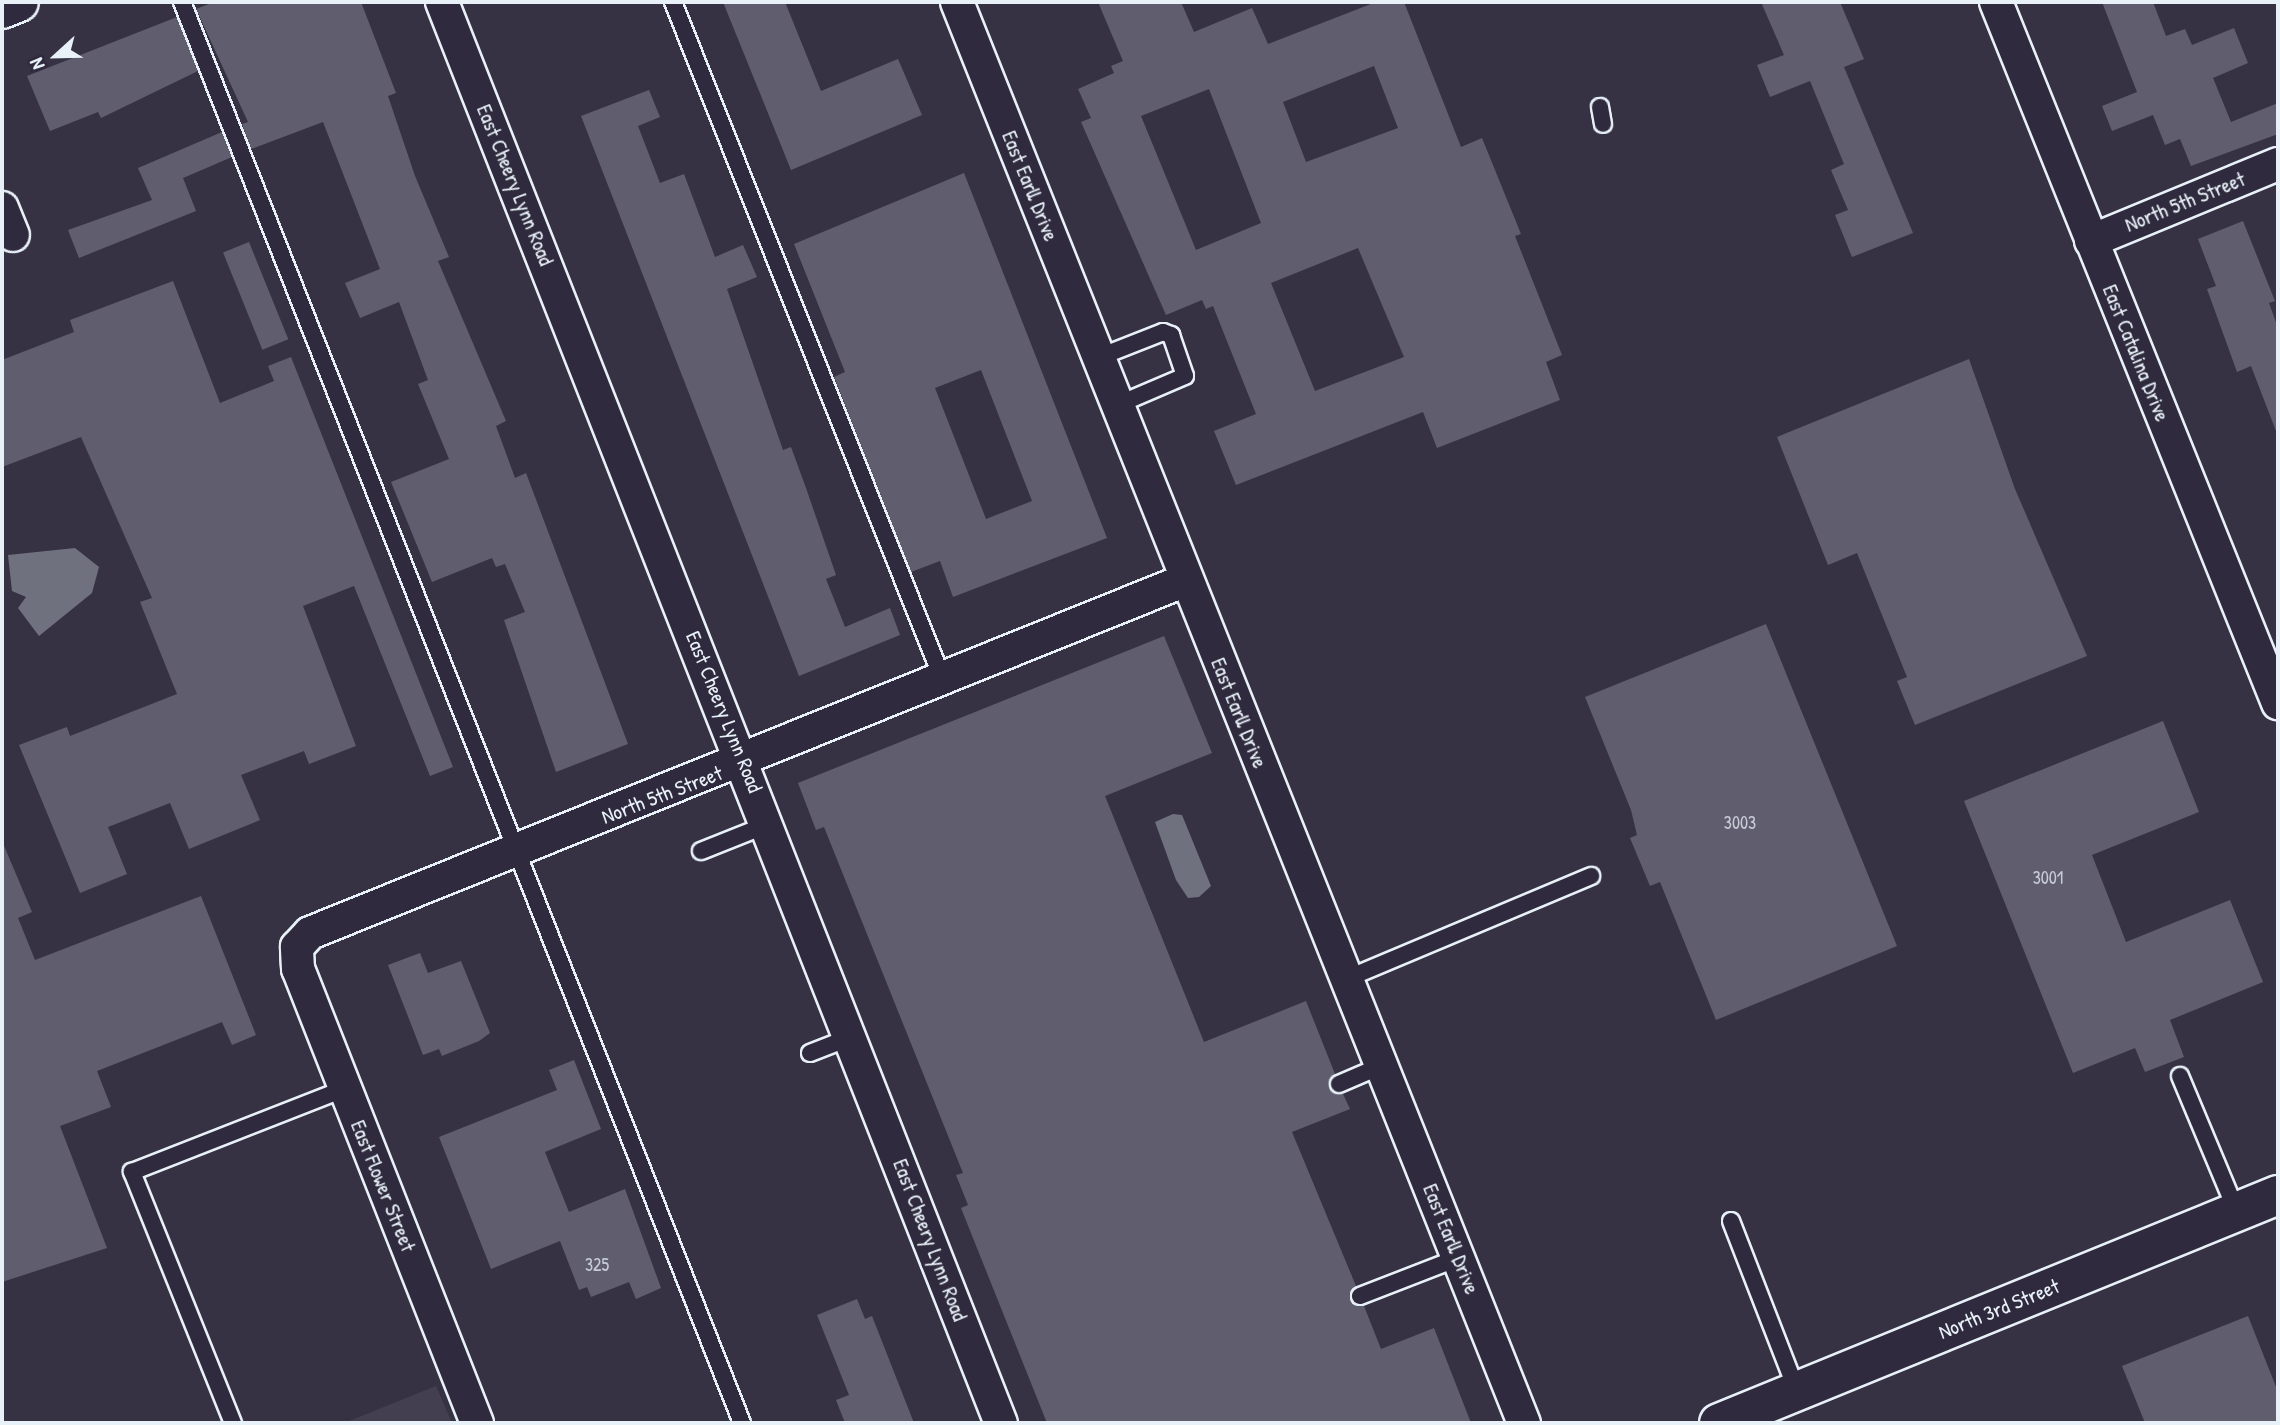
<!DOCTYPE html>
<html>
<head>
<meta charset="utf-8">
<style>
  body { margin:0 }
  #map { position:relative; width:2280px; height:1425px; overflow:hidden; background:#363244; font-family:"Patrick Hand",sans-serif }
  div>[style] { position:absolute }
  .built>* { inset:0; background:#433f51 }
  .water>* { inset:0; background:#70717f }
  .building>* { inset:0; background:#605e6e; transform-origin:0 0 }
  .roads { filter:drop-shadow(2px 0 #e8f1f8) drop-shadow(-2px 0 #e8f1f8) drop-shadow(0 2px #e8f1f8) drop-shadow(0 -2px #e8f1f8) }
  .service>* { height:16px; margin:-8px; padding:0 8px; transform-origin:8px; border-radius:8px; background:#2f2a3d }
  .minor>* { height:32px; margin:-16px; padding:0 16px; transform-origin:16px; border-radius:16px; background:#2f2a3d }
  .tertiary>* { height:38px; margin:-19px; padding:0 19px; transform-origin:19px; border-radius:19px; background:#2f2a3d }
  .primary>* { height:38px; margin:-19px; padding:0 19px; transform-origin:19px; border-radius:19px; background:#2f2a3d }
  span { translate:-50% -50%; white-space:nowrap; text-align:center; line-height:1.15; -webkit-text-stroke:6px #2f2a3d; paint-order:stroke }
  .number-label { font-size:18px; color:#c6ccd6 }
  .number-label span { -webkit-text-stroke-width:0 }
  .street-label { font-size:21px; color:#e8f1f8 }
  .frame { position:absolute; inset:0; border:4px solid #e8f1f8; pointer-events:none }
  .north { position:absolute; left:21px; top:21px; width:70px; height:70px; -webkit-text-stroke:5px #2f2a3d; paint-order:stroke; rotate:248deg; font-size:19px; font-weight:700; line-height:28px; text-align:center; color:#e8f1f8 }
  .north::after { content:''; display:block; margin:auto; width:24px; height:32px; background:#e8f1f8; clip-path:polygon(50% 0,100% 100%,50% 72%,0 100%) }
</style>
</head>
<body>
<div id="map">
  <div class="built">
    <div style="clip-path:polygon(436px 1386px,452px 1423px,344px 1423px)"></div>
  </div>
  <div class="water">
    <div style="clip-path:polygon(75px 548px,99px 567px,92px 593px,39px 636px,18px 608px,26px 597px,12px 591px,8px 555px)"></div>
    <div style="clip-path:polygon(1173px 814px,1182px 815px,1211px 886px,1199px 897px,1188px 898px,1176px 880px,1155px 822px)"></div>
  </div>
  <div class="building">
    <div style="clip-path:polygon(214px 2px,361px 2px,396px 93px,388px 96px,415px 176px,449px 257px,438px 261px,506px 421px,496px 426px,515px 478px,526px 473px,628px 744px,556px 772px,504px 620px,525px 612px,505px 564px,496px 567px,492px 558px,432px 582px,391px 482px,449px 459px,418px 384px,428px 380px,399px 302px,360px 318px,345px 283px,380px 269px,323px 122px,251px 149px,242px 124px,248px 122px,196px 9px)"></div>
    <div style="clip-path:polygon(723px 2px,785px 2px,821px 91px,898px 59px,922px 115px,791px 170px)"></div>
    <div style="clip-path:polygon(evenodd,1098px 2px,1181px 2px,1194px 32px,1252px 8px,1268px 44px,1376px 2px,1404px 2px,1461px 147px,1482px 138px,1521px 234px,1515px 236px,1562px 355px,1546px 362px,1560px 400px,1437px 448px,1423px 412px,1236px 485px,1214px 431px,1256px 414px,1213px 306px,1206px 309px,1202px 300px,1166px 315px,1081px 122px,1091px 118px,1078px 89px,1114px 73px,1111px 66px,1123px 61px,1098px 2px,1374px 66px,1398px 128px,1306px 162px,1283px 102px,1374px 66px,1098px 2px,1209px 89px,1261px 223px,1196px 250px,1141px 116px,1209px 89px,1098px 2px,1358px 248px,1404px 357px,1315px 391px,1271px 283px,1358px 248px)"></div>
    <div style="clip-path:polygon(1761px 2px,1840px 2px,1864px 59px,1844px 67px,1913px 233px,1852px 257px,1835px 215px,1848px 210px,1831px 170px,1844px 164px,1810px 81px,1770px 97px,1757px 65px,1784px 55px)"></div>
    <div style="clip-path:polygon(2102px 2px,2153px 2px,2166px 36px,2185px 29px,2192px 45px,2234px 28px,2248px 63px,2213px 78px,2231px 122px,2278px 103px,2278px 134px,2191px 166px,2180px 139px,2165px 145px,2153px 115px,2112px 131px,2102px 106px,2137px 92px)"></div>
    <div style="clip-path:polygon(177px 17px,198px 71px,101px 118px,98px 112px,50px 131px,27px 76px)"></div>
    <div style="clip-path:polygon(649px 90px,660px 117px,638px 126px,660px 183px,684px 174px,715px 257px,743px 245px,757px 277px,727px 289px,783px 450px,791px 447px,806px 488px,836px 575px,826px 579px,845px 627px,890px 608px,900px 635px,799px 676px,581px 116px)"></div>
    <div style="clip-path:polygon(222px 132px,232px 157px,183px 178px,196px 211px,79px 258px,68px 230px,152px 200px,138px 168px)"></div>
    <div style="clip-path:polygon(evenodd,964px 173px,1107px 538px,953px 597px,940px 561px,911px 572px,834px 377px,845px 372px,794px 244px,964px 173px,981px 370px,1032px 501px,986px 519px,935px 388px,981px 370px)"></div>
    <div style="clip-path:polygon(2243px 221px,2275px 301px,2269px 303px,2278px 328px,2276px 431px,2251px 366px,2237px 372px,2207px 289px,2216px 286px,2198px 239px)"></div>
    <div style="left:249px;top:242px;width:105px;height:28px;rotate:68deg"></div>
    <div style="clip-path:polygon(173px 281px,220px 403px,274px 381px,268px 366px,291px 357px,453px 767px,430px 776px,354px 586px,303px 606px,356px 746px,309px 764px,304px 751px,241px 775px,260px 820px,189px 849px,170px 803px,108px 827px,127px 874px,80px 893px,19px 745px,67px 727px,70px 736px,177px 694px,140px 602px,152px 598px,81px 437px,2px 467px,2px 360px,74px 332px,70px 320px)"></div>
    <div style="clip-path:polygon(1969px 359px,2015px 489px,2087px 656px,1915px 725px,1897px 681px,1907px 677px,1857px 553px,1828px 565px,1777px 437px)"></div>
    <div style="clip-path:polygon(1766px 624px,1897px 946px,1716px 1020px,1660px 882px,1650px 886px,1630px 838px,1637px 835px,1631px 810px,1585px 697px)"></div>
    <div style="clip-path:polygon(1164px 636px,1212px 753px,1105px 796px,1204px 1042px,1306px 1001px,1335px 1074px,1329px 1087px,1343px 1094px,1350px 1109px,1292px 1132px,1356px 1286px,1351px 1300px,1364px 1306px,1381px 1349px,1434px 1328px,1471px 1423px,1047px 1423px,961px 1208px,968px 1205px,956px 1175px,963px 1173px,824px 827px,816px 830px,798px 783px)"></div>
    <div style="clip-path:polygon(2163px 721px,2199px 812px,2092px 855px,2126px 942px,2230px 900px,2263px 982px,2170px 1020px,2184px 1057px,2145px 1072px,2135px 1048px,2073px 1073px,1964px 801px)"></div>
    <div style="clip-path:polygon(2px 841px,32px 912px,18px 918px,35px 960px,201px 896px,256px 1035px,232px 1045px,222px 1022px,97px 1071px,111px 1107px,60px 1126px,107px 1248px,2px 1282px)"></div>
    <div style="clip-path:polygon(420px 953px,428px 973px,461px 961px,490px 1033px,479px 1041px,442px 1056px,439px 1049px,423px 1055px,388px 965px)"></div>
    <div style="clip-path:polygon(574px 1060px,601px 1129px,545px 1152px,569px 1212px,625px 1189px,661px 1288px,636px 1299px,629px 1282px,591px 1297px,587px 1287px,579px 1290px,560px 1241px,491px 1269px,439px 1137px,557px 1090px,549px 1070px)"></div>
    <div style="clip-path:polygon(857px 1299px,865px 1319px,872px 1316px,914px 1423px,845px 1423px,836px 1400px,849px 1395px,817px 1315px)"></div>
    <div style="clip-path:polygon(2248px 1316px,2278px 1392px,2278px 1423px,2145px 1423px,2122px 1366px)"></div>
  </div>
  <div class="roads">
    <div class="service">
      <div style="left:182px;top:2px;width:1527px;rotate:68.49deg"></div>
      <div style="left:673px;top:2px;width:730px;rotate:68.29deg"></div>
      <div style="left:1600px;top:107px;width:17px;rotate:80deg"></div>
      <div style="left:1097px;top:358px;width:71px;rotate:-21.5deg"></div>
      <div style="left:1163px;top:332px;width:9px;rotate:21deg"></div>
      <div style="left:1171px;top:335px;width:43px;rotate:71.1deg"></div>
      <div style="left:1185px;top:376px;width:74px;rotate:156.9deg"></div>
      <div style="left:701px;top:851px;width:73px;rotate:-21.7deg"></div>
      <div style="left:1346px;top:979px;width:266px;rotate:-22.8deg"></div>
      <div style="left:810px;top:1053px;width:44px;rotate:-21.3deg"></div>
      <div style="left:2180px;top:1076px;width:147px;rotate:67.3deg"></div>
      <div style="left:1339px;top:1084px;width:46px;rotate:-23.2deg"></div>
      <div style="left:1731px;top:1221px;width:182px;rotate:68.8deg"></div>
      <div style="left:1360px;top:1296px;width:105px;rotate:-21.2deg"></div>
      <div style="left:233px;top:1423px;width:271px;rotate:-111.9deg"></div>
      <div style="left:132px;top:1172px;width:228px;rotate:-21.4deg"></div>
    </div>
    <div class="minor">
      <div style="left:442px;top:2px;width:1527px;rotate:68.53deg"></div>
      <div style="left:957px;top:2px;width:1530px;rotate:68.25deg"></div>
      <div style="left:1996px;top:2px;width:756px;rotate:68.09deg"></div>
      <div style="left:2px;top:208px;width:29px;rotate:68deg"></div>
      <div style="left:2091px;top:241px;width:202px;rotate:-22.4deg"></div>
      <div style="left:477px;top:1423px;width:488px;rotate:-111.5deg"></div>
      <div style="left:298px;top:969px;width:22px;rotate:-93deg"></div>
      <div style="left:297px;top:947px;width:19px;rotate:-47deg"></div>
      <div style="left:310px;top:933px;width:944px;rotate:-21.95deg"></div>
    </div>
    <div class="tertiary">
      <div style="left:1719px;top:1423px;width:604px;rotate:-22.19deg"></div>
    </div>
    <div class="primary">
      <div style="left:2px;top:9px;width:18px;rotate:-22deg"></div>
    </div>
  </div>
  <div class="number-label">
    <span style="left:1740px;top:823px">3003</span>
    <span style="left:2048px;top:878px">3001</span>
    <span style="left:597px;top:1265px">325</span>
  </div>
  <div class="street-label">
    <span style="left:515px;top:185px;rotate:68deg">East Cheery Lynn Road</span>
    <span style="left:1030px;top:186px;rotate:68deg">East Earll Drive</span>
    <span style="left:2185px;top:202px;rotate:-22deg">North 5th Street</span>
    <span style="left:2136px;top:353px;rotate:68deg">East Catalina Drive</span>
    <span style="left:724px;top:712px;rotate:68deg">East Cheery Lynn Road</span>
    <span style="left:1239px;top:713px;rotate:68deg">East Earll Drive</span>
    <span style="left:662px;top:795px;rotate:-21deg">North 5th Street</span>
    <span style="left:383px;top:1186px;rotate:68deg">East Flower Street</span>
    <span style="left:1451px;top:1239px;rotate:68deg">East Earll Drive</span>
    <span style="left:930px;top:1240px;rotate:69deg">East Cheery Lynn Road</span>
    <span style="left:1999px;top:1309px;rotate:-22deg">North 3rd Street</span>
  </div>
  <div class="frame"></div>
  <div class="north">N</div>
</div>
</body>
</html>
